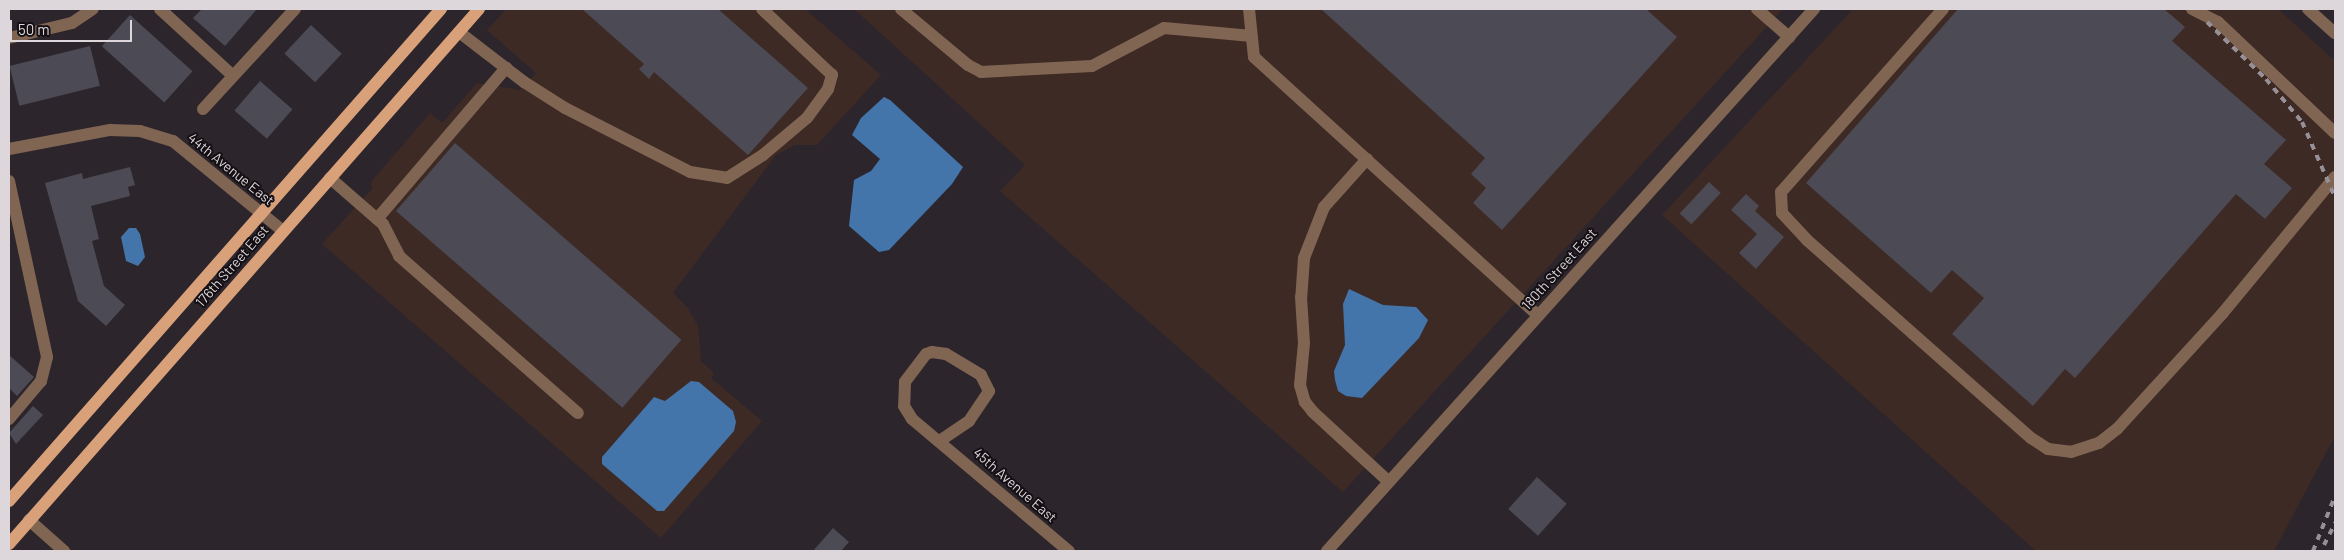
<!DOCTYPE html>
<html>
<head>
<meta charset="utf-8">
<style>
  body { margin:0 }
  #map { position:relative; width:2344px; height:560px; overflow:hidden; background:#2d252c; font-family:Barlow,sans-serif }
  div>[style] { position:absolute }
  .industrial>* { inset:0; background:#3d2a25 }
  .water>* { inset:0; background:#4375aa }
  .building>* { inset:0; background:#4c4a54; transform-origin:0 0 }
  .minor>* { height:12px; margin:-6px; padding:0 6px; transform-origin:6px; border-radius:6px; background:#806552 }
  .major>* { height:12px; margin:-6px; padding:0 6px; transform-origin:6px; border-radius:6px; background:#d9a17a }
  .rail>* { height:4px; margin-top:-2px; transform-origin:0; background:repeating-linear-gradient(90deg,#979096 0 6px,transparent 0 12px) }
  span { translate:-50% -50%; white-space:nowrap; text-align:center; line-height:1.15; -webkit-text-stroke:4px #130f12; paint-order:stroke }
  .street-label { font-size:14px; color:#ddd7dc }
  .frame { position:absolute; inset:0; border:10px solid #ddd7dc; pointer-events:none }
  .scale { position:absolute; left:10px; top:20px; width:122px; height:22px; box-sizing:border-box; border:2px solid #ddd7dc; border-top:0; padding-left:6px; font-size:15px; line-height:18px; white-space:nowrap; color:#ddd7dc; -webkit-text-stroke:4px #130f12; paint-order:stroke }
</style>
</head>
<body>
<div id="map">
  <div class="industrial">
    <div style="clip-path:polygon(506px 9px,805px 9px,881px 75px,817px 145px,795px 145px,776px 155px,673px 293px,687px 307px,698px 326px,701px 361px,714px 373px,711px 378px,762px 421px,661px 538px,322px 244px,372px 189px,371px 182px,430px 113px,442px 123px,477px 83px,520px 90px,536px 73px,487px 30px)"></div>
    <div style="clip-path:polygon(854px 9px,1783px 9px,1343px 492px,1000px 191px,1025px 165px)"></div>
    <div style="clip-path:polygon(1853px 9px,2278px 9px,2335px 61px,2335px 436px,2274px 551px,2036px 551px,1662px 215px)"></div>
  </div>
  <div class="water">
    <div style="clip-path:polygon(884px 97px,890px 100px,963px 167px,952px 184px,889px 250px,879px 252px,849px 226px,854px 180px,871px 171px,880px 159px,852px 135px,861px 118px)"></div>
    <div style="clip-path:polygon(129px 228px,136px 228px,140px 234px,145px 257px,138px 266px,126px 261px,121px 237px)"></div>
    <div style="clip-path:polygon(1349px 289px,1383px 305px,1416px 307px,1428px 320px,1419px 338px,1362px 398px,1346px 396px,1338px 391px,1335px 380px,1334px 371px,1345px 345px,1343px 304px)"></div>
    <div style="clip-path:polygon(691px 381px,699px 382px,733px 411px,736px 422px,734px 431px,664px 511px,657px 511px,602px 464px,602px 457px,654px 397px,665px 401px)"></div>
  </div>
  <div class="building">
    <div style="clip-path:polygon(202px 9px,257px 9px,225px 46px,193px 18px)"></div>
    <div style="clip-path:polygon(582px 9px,718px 9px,808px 88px,748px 155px,654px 72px,649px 79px,639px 69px,644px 64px)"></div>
    <div style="clip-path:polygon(1321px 9px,1646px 9px,1677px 37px,1502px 230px,1473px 203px,1486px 188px,1471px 174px,1485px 158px)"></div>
    <div style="clip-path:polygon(1958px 9px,2164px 9px,2185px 27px,2172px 41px,2286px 140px,2264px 164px,2292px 188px,2265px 219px,2236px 194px,2075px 378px,2065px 369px,2033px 406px,1952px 334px,1984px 298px,1952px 270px,1931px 293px,1806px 183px)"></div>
    <div style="left:130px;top:15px;width:84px;height:42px;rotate:42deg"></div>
    <div style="left:311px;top:25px;width:42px;height:39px;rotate:43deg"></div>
    <div style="left:90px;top:46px;width:41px;height:83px;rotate:76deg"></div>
    <div style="left:260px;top:81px;width:43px;height:39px;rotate:41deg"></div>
    <div style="left:455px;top:143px;width:300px;height:90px;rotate:41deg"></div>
    <div style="clip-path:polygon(130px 167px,135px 185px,128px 187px,130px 196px,91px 206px,99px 239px,92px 241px,104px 286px,125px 305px,106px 326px,78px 301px,45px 183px,82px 173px,83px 179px)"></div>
    <div style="left:1709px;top:182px;width:16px;height:43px;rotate:43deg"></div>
    <div style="clip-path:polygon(1746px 194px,1759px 206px,1755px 211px,1784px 237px,1756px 269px,1739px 253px,1757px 234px,1731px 210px)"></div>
    <div style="clip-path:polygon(9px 355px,34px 377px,17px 396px,9px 388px)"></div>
    <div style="clip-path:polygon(33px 406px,43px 415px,16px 444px,9px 433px)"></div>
    <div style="left:1537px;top:477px;width:40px;height:43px;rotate:42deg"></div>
    <div style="clip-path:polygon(833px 528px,849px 542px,841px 551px,813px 551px)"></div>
  </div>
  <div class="minor">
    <div style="left:160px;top:9px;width:99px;rotate:42.5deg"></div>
    <div style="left:901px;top:9px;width:87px;rotate:39.9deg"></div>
    <div style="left:968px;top:65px;width:15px;rotate:28deg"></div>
    <div style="left:981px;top:72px;width:111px;rotate:-3.1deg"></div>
    <div style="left:1092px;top:66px;width:81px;rotate:-27.8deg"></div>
    <div style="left:1164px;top:28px;width:88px;rotate:5.2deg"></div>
    <div style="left:1249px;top:9px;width:48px;rotate:84.1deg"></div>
    <div style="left:1254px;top:57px;width:384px;rotate:42.3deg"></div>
    <div style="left:1757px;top:9px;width:43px;rotate:41.2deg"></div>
    <div style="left:1943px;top:9px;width:244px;rotate:131.5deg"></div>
    <div style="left:1781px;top:192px;width:21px;rotate:87deg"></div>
    <div style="left:1782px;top:213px;width:37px;rotate:47deg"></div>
    <div style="left:1807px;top:240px;width:299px;rotate:41.5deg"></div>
    <div style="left:2031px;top:438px;width:20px;rotate:33deg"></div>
    <div style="left:2048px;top:449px;width:23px;rotate:7deg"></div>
    <div style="left:2071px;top:452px;width:29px;rotate:-18deg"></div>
    <div style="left:2099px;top:443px;width:23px;rotate:-38deg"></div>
    <div style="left:2117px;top:429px;width:156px;rotate:-47.6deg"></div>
    <div style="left:2222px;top:314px;width:178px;rotate:-50.5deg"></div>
    <div style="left:2192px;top:9px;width:29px;rotate:27deg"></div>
    <div style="left:2218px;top:22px;width:161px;rotate:43.5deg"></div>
    <div style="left:2308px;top:9px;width:36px;rotate:42deg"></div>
    <div style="left:459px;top:32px;width:82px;rotate:37.6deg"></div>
    <div style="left:524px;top:82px;width:49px;rotate:32.4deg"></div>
    <div style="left:565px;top:108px;width:140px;rotate:27.1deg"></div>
    <div style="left:690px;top:172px;width:37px;rotate:9deg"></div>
    <div style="left:727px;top:178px;width:43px;rotate:-32.6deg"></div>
    <div style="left:763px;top:155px;width:57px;rotate:-40.1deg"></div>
    <div style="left:807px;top:118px;width:36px;rotate:-54deg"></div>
    <div style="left:828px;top:89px;width:15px;rotate:-74deg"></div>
    <div style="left:832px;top:75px;width:96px;rotate:-136.7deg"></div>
    <div style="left:9px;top:38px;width:65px;rotate:-13.4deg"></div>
    <div style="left:72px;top:23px;width:25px;rotate:-34deg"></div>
    <div style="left:203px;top:109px;width:136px;rotate:-47.4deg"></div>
    <div style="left:9px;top:149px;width:103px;rotate:-10.7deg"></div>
    <div style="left:110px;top:130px;width:30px;rotate:2deg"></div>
    <div style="left:140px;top:131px;width:34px;rotate:17deg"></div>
    <div style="left:173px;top:141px;width:142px;rotate:39.3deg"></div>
    <div style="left:1367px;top:159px;width:64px;rotate:131.9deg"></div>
    <div style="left:1324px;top:207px;width:55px;rotate:111.4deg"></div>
    <div style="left:1304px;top:258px;width:39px;rotate:94deg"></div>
    <div style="left:1301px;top:297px;width:46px;rotate:86.3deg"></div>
    <div style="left:1304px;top:343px;width:42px;rotate:95.4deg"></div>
    <div style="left:1300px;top:385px;width:18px;rotate:74deg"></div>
    <div style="left:1305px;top:402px;width:13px;rotate:51deg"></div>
    <div style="left:1313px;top:412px;width:103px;rotate:42.6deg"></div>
    <div style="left:330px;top:178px;width:70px;rotate:41deg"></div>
    <div style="left:383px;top:224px;width:36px;rotate:63deg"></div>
    <div style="left:399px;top:256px;width:238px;rotate:41.3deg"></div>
    <div style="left:9px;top:181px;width:180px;rotate:77.8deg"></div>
    <div style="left:47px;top:357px;width:25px;rotate:104deg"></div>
    <div style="left:41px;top:381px;width:50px;rotate:130.1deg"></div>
    <div style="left:377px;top:219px;width:199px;rotate:-49.5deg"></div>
    <div style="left:941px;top:440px;width:34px;rotate:-34deg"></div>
    <div style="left:969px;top:421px;width:36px;rotate:-56deg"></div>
    <div style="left:989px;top:391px;width:18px;rotate:-117deg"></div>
    <div style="left:981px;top:375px;width:41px;rotate:-149deg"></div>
    <div style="left:946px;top:354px;width:14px;rotate:-172deg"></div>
    <div style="left:932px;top:352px;width:6px;rotate:162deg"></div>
    <div style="left:926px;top:354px;width:35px;rotate:127deg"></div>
    <div style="left:905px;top:382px;width:24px;rotate:92deg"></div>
    <div style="left:904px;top:406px;width:15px;rotate:58deg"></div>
    <div style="left:912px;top:419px;width:205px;rotate:40.1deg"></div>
    <div style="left:29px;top:520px;width:47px;rotate:41.5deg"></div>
    <div style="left:1327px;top:551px;width:729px;rotate:-48.06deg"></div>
  </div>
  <div class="major">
    <div style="left:9px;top:501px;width:655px;rotate:-48.72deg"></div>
    <div style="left:9px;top:544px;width:712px;rotate:-48.7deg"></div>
  </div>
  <div class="rail">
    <div style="left:2207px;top:22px;width:82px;rotate:44deg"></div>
    <div style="left:2266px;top:79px;width:56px;rotate:50.1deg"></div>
    <div style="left:2302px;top:122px;width:82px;rotate:66.3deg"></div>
    <div style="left:2324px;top:545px;width:25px;rotate:-63deg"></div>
    <div style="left:2313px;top:551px;width:59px;rotate:-68.2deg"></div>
  </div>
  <div class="street-label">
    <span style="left:231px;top:169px;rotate:39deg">44th Avenue East</span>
    <span style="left:232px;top:266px;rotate:-49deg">176th Street East</span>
    <span style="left:1559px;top:269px;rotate:-48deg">180th Street East</span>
    <span style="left:1015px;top:485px;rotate:41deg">45th Avenue East</span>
  </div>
  <div class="frame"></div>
  <div class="scale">50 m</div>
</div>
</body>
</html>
